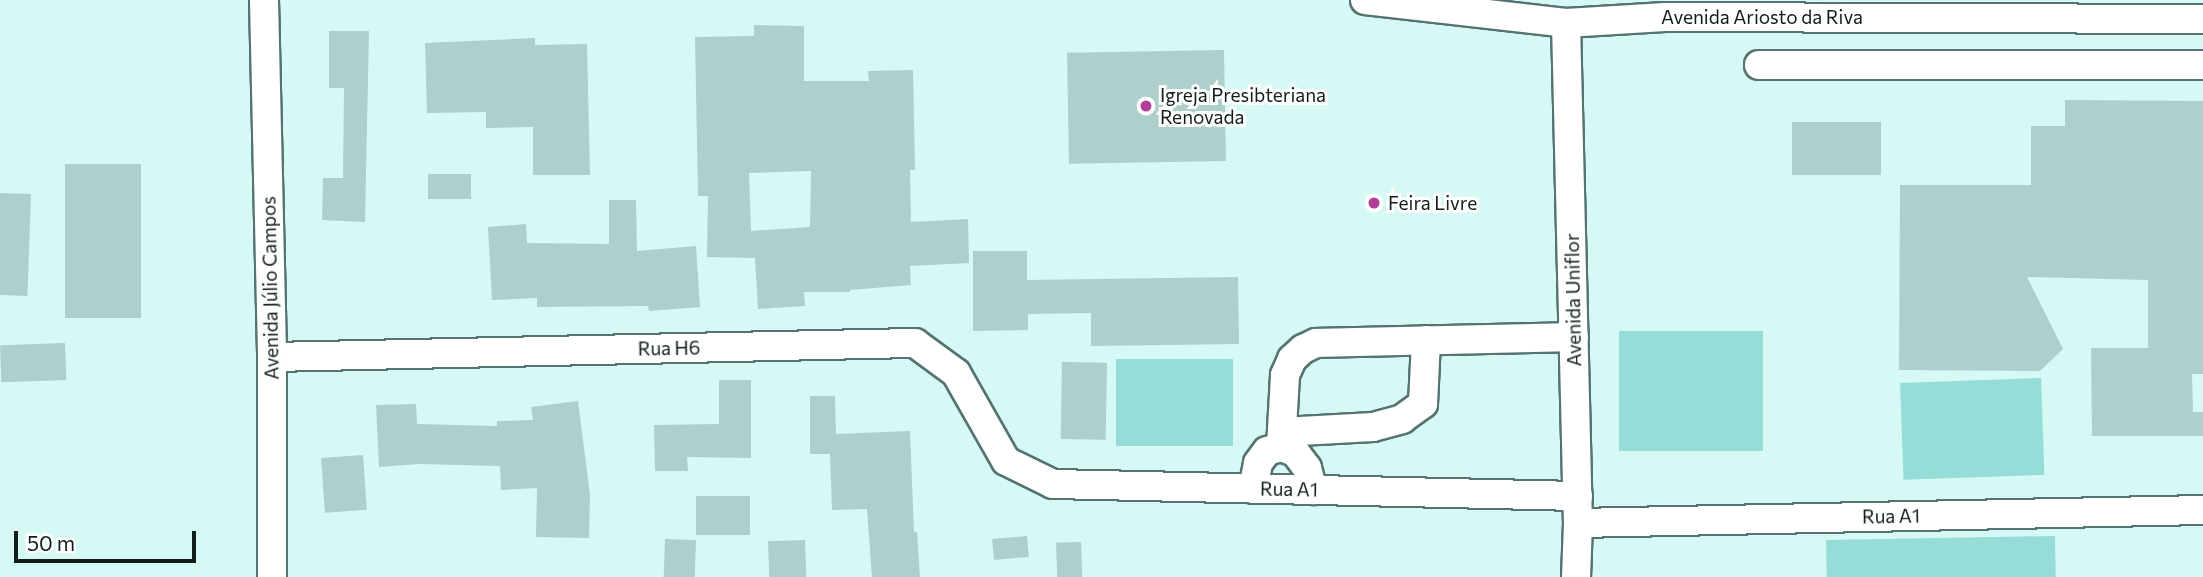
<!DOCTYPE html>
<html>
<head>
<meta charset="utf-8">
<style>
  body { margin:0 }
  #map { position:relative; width:2203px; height:577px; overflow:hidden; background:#d7f9f5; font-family:Commissioner,sans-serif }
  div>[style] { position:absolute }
  .green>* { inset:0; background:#95ddd6; transform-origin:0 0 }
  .building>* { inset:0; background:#aecfcb; transform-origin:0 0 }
  .roads { filter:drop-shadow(2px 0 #557471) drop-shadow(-2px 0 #557471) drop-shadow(0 2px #557471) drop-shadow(0 -2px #557471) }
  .minor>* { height:28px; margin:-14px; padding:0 14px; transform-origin:14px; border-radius:14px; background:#fff }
  .dots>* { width:19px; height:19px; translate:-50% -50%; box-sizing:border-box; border:4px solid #fefefe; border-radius:50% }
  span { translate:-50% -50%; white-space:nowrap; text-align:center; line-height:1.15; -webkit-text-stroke:6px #fefefe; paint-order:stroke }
  .street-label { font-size:19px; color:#101d1b }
  .poi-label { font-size:19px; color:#101d1b }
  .left { translate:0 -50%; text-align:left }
  .scale { position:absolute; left:14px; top:531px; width:182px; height:32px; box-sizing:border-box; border:4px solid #101d1b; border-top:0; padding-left:9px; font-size:21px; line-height:24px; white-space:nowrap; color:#101d1b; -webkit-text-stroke:5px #fefefe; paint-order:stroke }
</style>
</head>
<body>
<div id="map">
  <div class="green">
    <div style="left:1763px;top:331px;width:120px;height:144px;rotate:90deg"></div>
    <div style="left:1116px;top:359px;width:117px;height:87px"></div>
    <div style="left:2041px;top:378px;width:97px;height:141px;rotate:88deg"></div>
    <div style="left:2055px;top:536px;width:41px;height:229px;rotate:89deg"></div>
  </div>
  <div class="building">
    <div style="clip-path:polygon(evenodd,754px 25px,804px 26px,804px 81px,869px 81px,868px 71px,913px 70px,915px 170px,910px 170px,911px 222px,968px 219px,969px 263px,910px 266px,911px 285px,850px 290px,850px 292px,804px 292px,805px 306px,758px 309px,755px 258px,707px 257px,708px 196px,698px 196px,695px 37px,754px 36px,754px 25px,811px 171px,810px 227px,751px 231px,749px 173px,811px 171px)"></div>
    <div style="clip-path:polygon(329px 31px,369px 31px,365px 222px,322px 220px,323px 178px,343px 178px,344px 88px,329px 88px)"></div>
    <div style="clip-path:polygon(535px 38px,535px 45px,587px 44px,590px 175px,533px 175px,533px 127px,486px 128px,486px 112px,427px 113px,425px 43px)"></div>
    <div style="left:1224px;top:50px;width:111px;height:157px;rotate:89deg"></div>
    <div style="clip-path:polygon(2065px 100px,2203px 101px,2203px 374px,2192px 374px,2193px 412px,2203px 412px,2203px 436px,2092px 436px,2091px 348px,2148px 348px,2148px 280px,2027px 277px,2063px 349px,2040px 371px,1899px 370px,1900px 185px,2031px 185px,2031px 126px,2065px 126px)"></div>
    <div style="left:1881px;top:122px;width:53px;height:89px;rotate:90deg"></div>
    <div style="left:65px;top:164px;width:76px;height:154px"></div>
    <div style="left:428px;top:174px;width:43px;height:25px"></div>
    <div style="left:0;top:193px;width:31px;height:102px;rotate:2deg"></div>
    <div style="clip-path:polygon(609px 200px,636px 200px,637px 251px,696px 246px,700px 307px,649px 311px,648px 306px,537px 307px,537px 298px,492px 300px,488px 227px,526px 224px,527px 243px,609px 244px)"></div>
    <div style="clip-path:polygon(973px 251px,1027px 251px,1027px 280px,1238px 277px,1239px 344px,1091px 346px,1091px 313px,1028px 314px,1028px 330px,973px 331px)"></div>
    <div style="left:65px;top:343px;width:37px;height:65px;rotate:88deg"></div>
    <div style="left:1062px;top:362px;width:45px;height:77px;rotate:1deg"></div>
    <div style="clip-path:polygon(719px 380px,751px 380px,751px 458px,687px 457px,688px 471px,655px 471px,654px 425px,719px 424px)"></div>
    <div style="clip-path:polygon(810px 396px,835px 396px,836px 434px,910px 431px,914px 532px,917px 532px,920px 577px,872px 577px,867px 509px,832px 510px,830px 454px,810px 454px)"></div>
    <div style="clip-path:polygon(578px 401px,590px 495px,589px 538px,536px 537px,537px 488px,501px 490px,500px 466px,419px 464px,379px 467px,376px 405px,416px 404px,417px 424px,497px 426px,497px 421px,533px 420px,531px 407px)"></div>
    <div style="left:363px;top:455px;width:55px;height:42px;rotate:86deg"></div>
    <div style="left:750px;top:496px;width:39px;height:54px;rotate:90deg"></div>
    <div style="left:1027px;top:536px;width:21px;height:35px;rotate:85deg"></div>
    <div style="left:665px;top:539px;width:31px;height:38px;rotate:2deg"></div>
    <div style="left:805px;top:540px;width:37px;height:37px;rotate:88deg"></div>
    <div style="left:1081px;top:542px;width:35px;height:25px;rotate:88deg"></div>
  </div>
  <div class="roads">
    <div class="minor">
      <div style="left:264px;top:0;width:357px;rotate:88.7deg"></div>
      <div style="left:272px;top:357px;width:220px;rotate:90deg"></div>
      <div style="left:1365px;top:0;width:202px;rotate:6.5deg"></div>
      <div style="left:1566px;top:23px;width:99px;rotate:-3.5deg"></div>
      <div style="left:1665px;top:17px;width:538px;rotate:0.21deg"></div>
      <div style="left:1566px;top:23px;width:500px;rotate:88.63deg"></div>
      <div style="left:1578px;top:523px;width:54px;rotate:92.1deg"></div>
      <div style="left:1759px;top:65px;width:444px"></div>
      <div style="left:272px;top:357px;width:643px;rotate:-1.25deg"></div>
      <div style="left:915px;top:343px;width:51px;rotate:36.2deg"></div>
      <div style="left:956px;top:373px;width:101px;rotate:60.4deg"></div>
      <div style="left:1006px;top:461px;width:52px;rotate:26.1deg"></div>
      <div style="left:1053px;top:484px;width:525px;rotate:1.31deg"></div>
      <div style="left:1282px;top:432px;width:91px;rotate:-3.1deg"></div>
      <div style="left:1373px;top:427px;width:30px;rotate:-15deg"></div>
      <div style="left:1402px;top:419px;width:26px;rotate:-36deg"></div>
      <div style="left:1423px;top:404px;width:64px;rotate:-87.3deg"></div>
      <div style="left:1281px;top:447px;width:72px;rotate:-86.8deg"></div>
      <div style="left:1285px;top:375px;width:17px;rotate:-66deg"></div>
      <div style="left:1292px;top:359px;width:15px;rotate:-42deg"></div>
      <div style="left:1303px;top:349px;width:14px;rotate:-25deg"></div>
      <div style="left:1316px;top:343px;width:258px;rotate:-1.3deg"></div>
      <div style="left:1253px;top:489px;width:26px;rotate:-79deg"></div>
      <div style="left:1258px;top:463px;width:15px;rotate:-53deg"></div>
      <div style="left:1267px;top:451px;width:15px;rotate:-16deg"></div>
      <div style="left:1281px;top:447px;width:15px;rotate:20deg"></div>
      <div style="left:1295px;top:452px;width:20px;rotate:53deg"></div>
      <div style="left:1307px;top:468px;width:23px;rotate:75deg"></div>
      <div style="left:1578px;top:523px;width:625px;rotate:-1.19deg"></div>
    </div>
  </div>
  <div class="dots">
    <div style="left:1146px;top:106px;background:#b13e97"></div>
    <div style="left:1374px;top:203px;background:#b13e97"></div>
  </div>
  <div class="street-label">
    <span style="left:1762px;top:17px">Avenida Ariosto da Riva</span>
    <span style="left:270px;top:288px;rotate:-91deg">Avenida Júlio Campos</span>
    <span style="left:1573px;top:300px;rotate:-91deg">Avenida Uniflor</span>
    <span style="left:669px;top:348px;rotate:-1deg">Rua H6</span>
    <span style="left:1289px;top:489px;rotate:1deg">Rua A1</span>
    <span style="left:1891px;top:516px;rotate:-1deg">Rua A1</span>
  </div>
  <div class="poi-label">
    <span class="left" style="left:1160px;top:106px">Igreja Presibteriana<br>Renovada</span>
    <span class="left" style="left:1388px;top:203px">Feira Livre</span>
  </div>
  <div class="scale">50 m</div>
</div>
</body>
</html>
